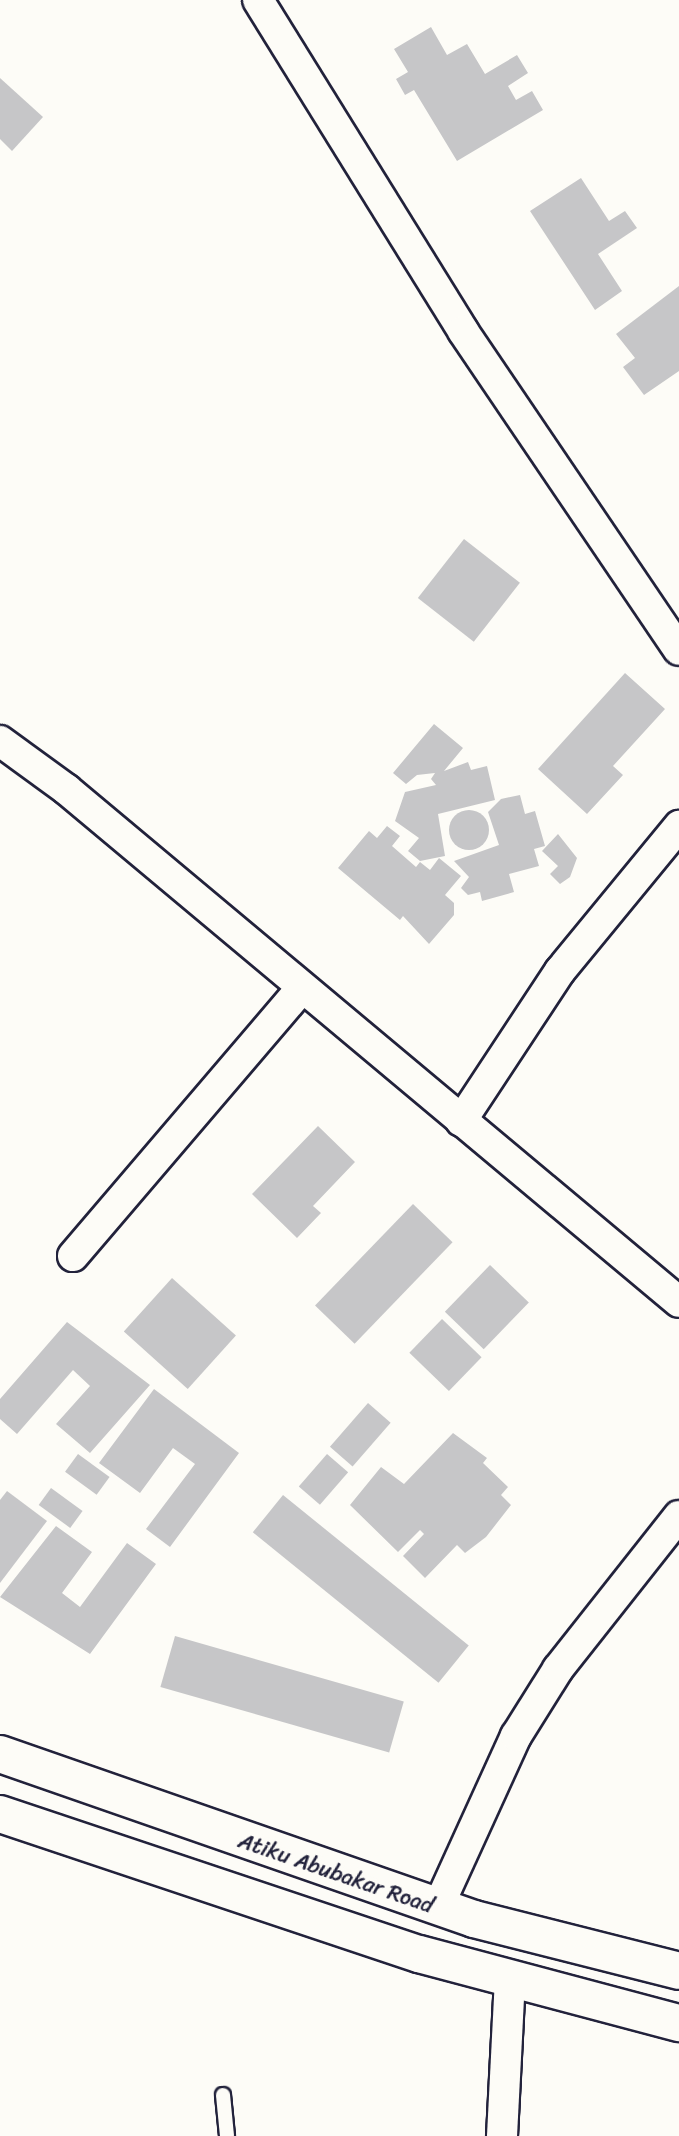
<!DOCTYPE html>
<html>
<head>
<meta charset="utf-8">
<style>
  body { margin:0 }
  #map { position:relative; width:679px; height:2136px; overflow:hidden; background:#fdfcf7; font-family:Sriracha,sans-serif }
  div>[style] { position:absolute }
  .building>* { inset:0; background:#c6c6c8; transform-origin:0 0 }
  .round { border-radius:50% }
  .roads { filter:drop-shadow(2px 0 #22223b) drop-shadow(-2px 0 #22223b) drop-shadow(0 2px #22223b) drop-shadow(0 -2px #22223b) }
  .service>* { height:14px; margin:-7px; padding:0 7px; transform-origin:7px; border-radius:7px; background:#fdfcf7 }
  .minor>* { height:30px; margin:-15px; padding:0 15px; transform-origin:15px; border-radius:15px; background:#fdfcf7 }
  .tertiary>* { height:36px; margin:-18px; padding:0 18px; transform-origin:18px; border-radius:18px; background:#fdfcf7 }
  span { translate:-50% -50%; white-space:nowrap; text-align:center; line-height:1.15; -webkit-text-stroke:8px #fdfcf7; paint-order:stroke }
  .street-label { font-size:22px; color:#22223b }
</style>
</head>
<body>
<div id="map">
  <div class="building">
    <div style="clip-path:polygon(431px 27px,447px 55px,467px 44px,485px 74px,517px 55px,528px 73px,508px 86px,516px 100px,532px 91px,543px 110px,457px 161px,414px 90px,405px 95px,396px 79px,408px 72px,394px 49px)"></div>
    <div style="clip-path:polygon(0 78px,43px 117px,12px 151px,0 139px)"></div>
    <div style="clip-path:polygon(581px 178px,609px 221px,625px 211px,637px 228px,598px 254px,622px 291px,595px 310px,530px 211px)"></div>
    <div style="clip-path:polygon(679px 286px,679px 371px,644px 395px,623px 367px,635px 358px,616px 334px)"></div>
    <div style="left:464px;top:539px;width:71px;height:75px;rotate:38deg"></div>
    <div style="clip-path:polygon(625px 673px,665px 709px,613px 766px,623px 775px,587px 814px,538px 769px)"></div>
    <div style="clip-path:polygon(434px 724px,463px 748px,444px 771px,468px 762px,471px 770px,487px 766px,495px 800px,438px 814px,445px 856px,420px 861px,408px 851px,419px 838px,395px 821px,405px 792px,436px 785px,431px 779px,435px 773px,417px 775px,406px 784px,393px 773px)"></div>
    <div style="clip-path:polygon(520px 795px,525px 814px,535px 811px,545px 846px,534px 849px,539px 866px,509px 874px,514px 892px,482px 901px,480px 892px,468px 895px,461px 888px,469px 877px,454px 861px,499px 845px,488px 812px,501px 799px)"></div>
    <div class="round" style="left:449px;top:810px;width:40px;height:40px"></div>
    <div style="clip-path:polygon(387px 826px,400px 836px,392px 846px,416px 867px,420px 862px,430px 870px,439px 858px,461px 876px,445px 895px,454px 903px,454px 915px,429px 944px,403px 916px,400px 920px,338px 868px,369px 831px,377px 838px)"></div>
    <div style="clip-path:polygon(558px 834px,577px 858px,570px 877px,560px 884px,550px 874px,558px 866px,542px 851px)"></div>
    <div style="clip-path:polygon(318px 1126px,355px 1162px,313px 1206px,321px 1213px,297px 1238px,252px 1194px)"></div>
    <div style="left:413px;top:1204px;width:55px;height:141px;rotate:44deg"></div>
    <div style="left:490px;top:1265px;width:54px;height:65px;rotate:44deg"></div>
    <div style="left:172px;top:1278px;width:86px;height:72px;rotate:42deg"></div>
    <div style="left:442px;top:1319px;width:55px;height:47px;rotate:44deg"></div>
    <div style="clip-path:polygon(67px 1322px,150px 1385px,90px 1453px,56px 1424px,90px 1386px,73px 1370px,17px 1434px,0 1419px,0 1399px)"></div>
    <div style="clip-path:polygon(154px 1389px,239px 1453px,170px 1547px,146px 1529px,195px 1464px,173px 1448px,140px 1493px,99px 1463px)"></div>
    <div style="left:368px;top:1403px;width:30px;height:58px;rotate:41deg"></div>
    <div style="clip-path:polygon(453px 1433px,487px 1458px,483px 1463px,508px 1487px,501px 1495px,511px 1505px,486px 1537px,465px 1553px,457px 1545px,425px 1578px,403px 1556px,424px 1534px,420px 1530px,398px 1552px,350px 1505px,381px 1467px,404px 1484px)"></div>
    <div style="left:78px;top:1454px;width:39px;height:22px;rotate:36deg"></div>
    <div style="left:327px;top:1454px;width:28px;height:43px;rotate:41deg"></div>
    <div style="left:51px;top:1488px;width:39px;height:21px;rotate:36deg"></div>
    <div style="clip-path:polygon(7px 1491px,47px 1521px,0 1583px,0 1500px)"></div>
    <div style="left:283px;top:1495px;width:239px;height:48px;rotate:39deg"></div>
    <div style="clip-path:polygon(56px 1526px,92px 1552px,62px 1593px,80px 1607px,127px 1543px,156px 1564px,90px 1654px,0 1597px)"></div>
    <div style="left:175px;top:1636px;width:238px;height:53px;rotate:16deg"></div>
  </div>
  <div class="roads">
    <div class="service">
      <div style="left:223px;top:2095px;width:41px;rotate:84.4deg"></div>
    </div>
    <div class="minor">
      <div style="left:258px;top:0;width:389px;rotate:58.2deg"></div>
      <div style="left:463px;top:331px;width:385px;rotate:55.9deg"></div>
      <div style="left:0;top:741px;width:82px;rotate:36deg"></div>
      <div style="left:66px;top:789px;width:799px;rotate:39.92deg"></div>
      <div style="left:461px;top:1121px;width:180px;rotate:-56.6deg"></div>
      <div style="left:560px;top:971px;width:188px;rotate:-50.6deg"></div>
      <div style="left:73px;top:1256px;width:350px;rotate:-49.5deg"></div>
      <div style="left:438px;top:1907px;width:188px;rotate:-65.5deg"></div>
      <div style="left:516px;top:1736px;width:79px;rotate:-57.9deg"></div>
      <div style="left:558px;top:1669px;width:195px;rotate:-51.7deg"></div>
      <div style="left:502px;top:2136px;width:156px;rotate:-87.1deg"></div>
    </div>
    <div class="tertiary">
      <div style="left:0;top:1754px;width:502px;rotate:19.19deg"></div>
      <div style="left:474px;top:1919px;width:211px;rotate:14.2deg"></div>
      <div style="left:0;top:1814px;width:442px;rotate:18.5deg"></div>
      <div style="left:419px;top:1954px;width:269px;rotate:14.9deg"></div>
    </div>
  </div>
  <div class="street-label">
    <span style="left:336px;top:1873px;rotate:19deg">Atiku Abubakar Road</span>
  </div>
</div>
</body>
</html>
